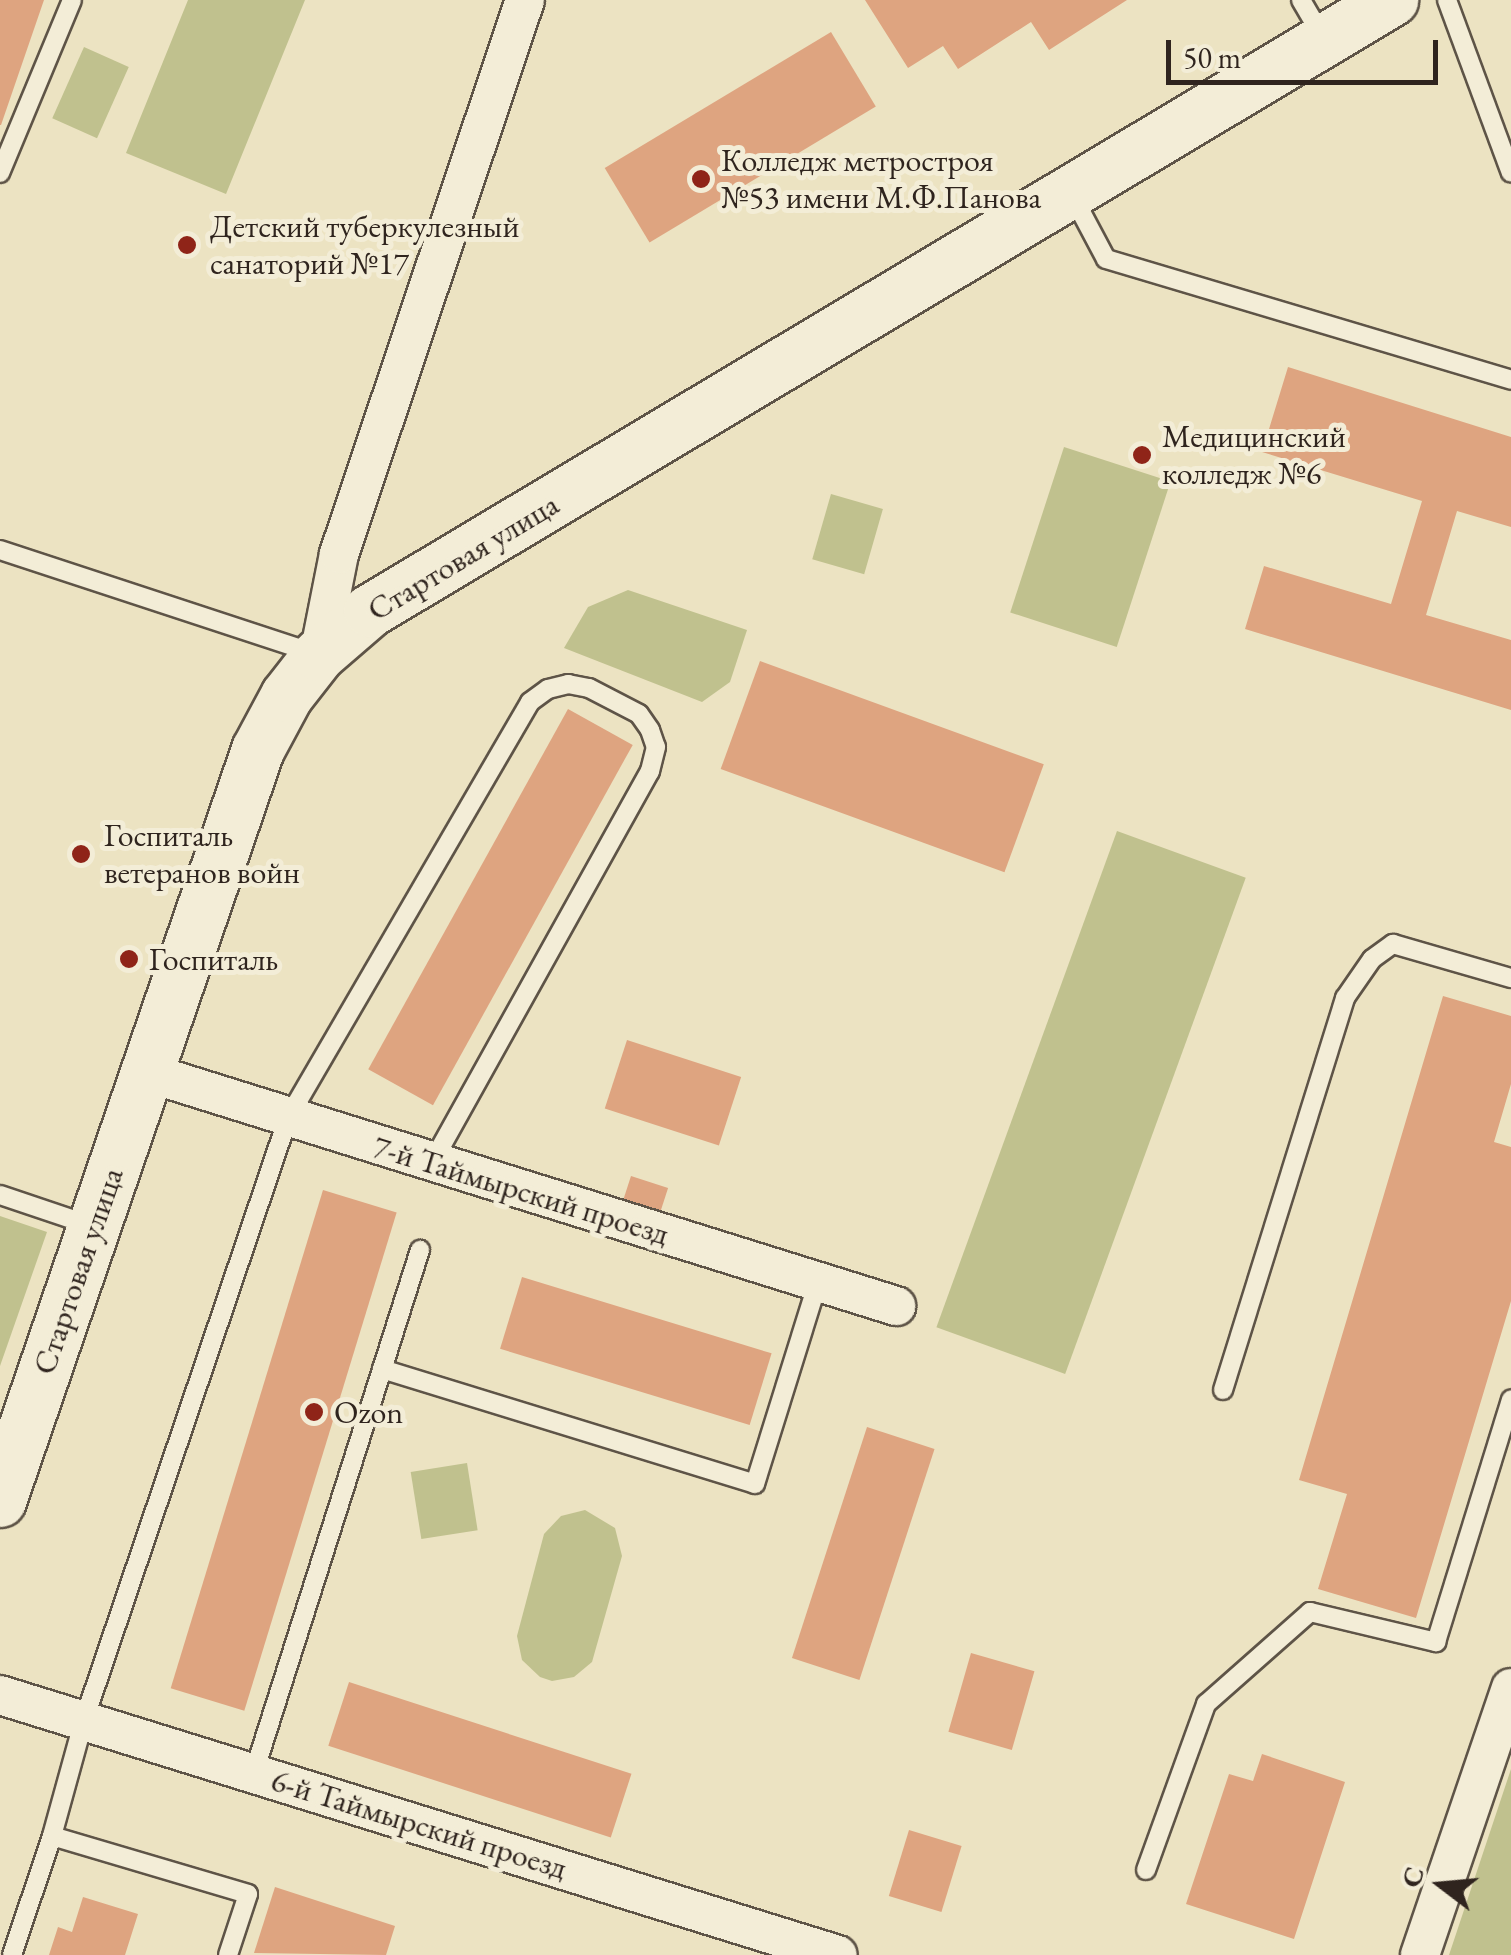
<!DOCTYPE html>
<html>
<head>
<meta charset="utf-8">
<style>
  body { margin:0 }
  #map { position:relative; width:1511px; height:1955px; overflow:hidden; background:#ece3c2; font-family:"EB Garamond",serif }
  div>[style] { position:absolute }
  .green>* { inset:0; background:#c0c18e; transform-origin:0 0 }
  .building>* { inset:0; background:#dea480; transform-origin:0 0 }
  .roads { filter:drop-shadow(2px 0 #5e5447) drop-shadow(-2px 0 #5e5447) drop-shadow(0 2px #5e5447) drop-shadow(0 -2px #5e5447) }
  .lane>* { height:18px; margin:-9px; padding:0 9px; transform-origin:9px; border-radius:9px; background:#f3edd7 }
  .street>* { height:38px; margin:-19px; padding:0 19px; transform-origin:19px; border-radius:19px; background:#f3edd7 }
  .secondary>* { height:52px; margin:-26px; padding:0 26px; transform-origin:26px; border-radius:26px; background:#f3edd7 }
  .dots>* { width:28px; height:28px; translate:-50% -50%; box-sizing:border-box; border:5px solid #f3edd7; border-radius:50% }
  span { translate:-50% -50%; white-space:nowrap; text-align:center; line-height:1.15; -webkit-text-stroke:10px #f3edd7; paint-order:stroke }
  .poi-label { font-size:32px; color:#2f241e }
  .left { translate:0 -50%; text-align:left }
  .street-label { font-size:32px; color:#2f241e }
  .north { position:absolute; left:1391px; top:1835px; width:100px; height:100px; -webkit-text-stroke:8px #f3edd7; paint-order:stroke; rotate:286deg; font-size:28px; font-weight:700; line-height:40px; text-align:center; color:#2f241e }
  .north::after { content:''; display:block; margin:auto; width:35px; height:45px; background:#2f241e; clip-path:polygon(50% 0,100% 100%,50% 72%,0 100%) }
  .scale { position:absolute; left:1166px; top:40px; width:272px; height:45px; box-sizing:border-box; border:5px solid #2f241e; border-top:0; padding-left:12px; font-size:30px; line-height:35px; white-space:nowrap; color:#2f241e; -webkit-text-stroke:8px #f3edd7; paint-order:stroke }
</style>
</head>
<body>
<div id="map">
  <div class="green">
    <div style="clip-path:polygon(188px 0,305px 0,226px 194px,126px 153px)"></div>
    <div style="left:84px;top:47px;width:49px;height:78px;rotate:24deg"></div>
    <div style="left:1064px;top:447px;width:112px;height:174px;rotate:18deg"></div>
    <div style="left:831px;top:494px;width:54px;height:68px;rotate:16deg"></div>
    <div style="clip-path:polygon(628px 590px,747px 630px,730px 682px,702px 702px,564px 648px,588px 607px)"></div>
    <div style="left:1117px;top:831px;width:137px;height:528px;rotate:20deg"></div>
    <div style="clip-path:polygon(0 1216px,47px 1232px,0 1366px)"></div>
    <div style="left:467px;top:1463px;width:68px;height:57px;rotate:81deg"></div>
    <div style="clip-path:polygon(585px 1510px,615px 1528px,622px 1556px,592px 1662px,574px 1677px,552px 1681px,540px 1677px,522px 1660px,517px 1636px,544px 1534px,561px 1516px)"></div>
    <div style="clip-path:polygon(1511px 1769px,1511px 1955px,1449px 1955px)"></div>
  </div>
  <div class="building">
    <div style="clip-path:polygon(0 0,44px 0,1px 125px,0 125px)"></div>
    <div style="clip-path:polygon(865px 0,1127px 0,1049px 50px,1031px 22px,958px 69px,943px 46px,908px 68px)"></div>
    <div style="left:831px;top:32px;width:87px;height:264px;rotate:59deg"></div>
    <div style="clip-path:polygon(1288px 367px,1511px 437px,1511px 527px,1457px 511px,1426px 615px,1511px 640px,1511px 710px,1245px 629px,1264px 566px,1391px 604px,1422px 501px,1262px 452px)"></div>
    <div style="left:760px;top:661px;width:302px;height:115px;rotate:20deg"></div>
    <div style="left:568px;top:709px;width:74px;height:412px;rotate:29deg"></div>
    <div style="clip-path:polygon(1443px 996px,1511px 1016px,1511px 1084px,1494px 1142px,1511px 1147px,1511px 1301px,1416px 1618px,1318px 1589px,1347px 1494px,1299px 1480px)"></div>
    <div style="left:627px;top:1040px;width:120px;height:72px;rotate:18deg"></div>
    <div style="left:631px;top:1176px;width:39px;height:37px;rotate:18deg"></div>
    <div style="left:323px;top:1190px;width:77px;height:521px;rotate:17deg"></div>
    <div style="left:522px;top:1277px;width:261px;height:75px;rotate:17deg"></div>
    <div style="left:867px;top:1427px;width:71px;height:243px;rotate:18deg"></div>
    <div style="left:971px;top:1653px;width:66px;height:82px;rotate:16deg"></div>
    <div style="left:349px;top:1682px;width:297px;height:67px;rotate:18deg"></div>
    <div style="clip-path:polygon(1262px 1754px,1345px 1782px,1294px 1939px,1186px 1904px,1229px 1774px,1253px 1781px)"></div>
    <div style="left:909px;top:1830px;width:55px;height:69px;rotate:17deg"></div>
    <div style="clip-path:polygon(275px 1887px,395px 1926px,386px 1955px,254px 1953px)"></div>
    <div style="clip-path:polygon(83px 1897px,138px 1914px,125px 1955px,49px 1955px,58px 1927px,72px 1932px)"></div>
  </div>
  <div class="roads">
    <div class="lane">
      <div style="left:1301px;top:0;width:42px;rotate:59.7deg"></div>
      <div style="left:1447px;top:0;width:184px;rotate:69.7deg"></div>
      <div style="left:0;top:173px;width:187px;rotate:-67.4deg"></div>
      <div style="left:1072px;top:195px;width:72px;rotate:62deg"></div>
      <div style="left:1106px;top:259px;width:423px;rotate:16.6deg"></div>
      <div style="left:0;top:550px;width:330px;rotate:18.2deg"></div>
      <div style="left:0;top:1195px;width:97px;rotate:18.6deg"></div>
      <div style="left:382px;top:1369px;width:390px;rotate:17.1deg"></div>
      <div style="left:755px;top:1484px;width:212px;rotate:-72.7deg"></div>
      <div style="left:1223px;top:1390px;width:411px;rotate:-72.7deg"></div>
      <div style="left:1345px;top:998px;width:47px;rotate:-55.3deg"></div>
      <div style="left:1372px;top:959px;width:26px;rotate:-36deg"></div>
      <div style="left:1393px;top:944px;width:123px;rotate:16.1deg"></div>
      <div style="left:254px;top:1772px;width:548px;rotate:-72.36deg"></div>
      <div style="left:1146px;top:1870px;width:177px;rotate:-70.1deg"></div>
      <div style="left:1206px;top:1704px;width:139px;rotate:-41.5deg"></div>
      <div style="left:1310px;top:1612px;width:130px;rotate:13.4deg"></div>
      <div style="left:1436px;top:1642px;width:254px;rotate:-72.8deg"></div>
      <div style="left:12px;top:1955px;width:126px;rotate:-71.4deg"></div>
      <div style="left:228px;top:1955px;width:64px;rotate:-71.8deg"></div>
      <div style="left:248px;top:1894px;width:204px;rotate:-163.5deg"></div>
      <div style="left:52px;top:1836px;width:120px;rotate:-74.6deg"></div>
      <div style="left:84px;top:1720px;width:636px;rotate:-71.28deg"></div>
      <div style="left:288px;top:1118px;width:481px;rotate:-59.8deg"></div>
      <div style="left:530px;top:702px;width:22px;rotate:-36deg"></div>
      <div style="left:548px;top:689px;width:21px;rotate:-14deg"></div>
      <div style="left:568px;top:684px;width:21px;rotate:11deg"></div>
      <div style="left:589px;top:688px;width:56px;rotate:27.5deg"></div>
      <div style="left:639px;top:714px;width:19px;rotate:55deg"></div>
      <div style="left:650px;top:730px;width:18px;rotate:71deg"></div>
      <div style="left:656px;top:747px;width:25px;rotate:104deg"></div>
      <div style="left:650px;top:771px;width:449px;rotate:119.1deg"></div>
    </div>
    <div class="street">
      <div style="left:319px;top:655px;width:103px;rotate:-78.8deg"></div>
      <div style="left:339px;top:554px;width:584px;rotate:-71.44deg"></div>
      <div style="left:146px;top:1072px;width:786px;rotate:17.33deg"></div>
      <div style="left:0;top:1695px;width:877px;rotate:17.24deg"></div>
      <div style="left:1420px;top:1955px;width:282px;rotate:-71.2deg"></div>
    </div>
    <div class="secondary">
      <div style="left:0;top:1501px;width:794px;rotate:-71.04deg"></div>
      <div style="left:258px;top:750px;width:61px;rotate:-61.8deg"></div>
      <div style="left:287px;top:696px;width:52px;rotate:-52deg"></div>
      <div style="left:319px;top:655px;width:67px;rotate:-40.8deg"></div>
      <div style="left:370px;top:611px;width:1191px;rotate:-30.87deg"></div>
    </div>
  </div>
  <div class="dots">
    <div style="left:701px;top:179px;background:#8f2418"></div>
    <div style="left:187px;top:245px;background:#8f2418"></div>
    <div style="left:1142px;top:455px;background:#8f2418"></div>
    <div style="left:81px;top:854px;background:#8f2418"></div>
    <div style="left:129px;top:959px;background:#8f2418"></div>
    <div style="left:314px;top:1412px;background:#8f2418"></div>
  </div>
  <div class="poi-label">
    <span class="left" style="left:721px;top:179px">Колледж метростроя<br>№53 имени М.Ф.Панова</span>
    <span class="left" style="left:210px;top:245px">Детский туберкулезный<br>санаторий №17</span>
    <span class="left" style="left:1162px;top:455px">Медицинский<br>колледж №6</span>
    <span class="left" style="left:104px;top:854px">Госпиталь<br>ветеранов войн</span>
    <span class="left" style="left:149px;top:959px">Госпиталь</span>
    <span class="left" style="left:334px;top:1412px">Ozon</span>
  </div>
  <div class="street-label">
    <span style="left:463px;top:557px;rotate:-31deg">Стартовая улица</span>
    <span style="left:521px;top:1190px;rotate:17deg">7-й Таймырский проезд</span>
    <span style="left:78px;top:1271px;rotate:-71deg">Стартовая улица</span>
    <span style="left:419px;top:1824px;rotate:17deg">6-й Таймырский проезд</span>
  </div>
  <div class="north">С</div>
  <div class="scale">50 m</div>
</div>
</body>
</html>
